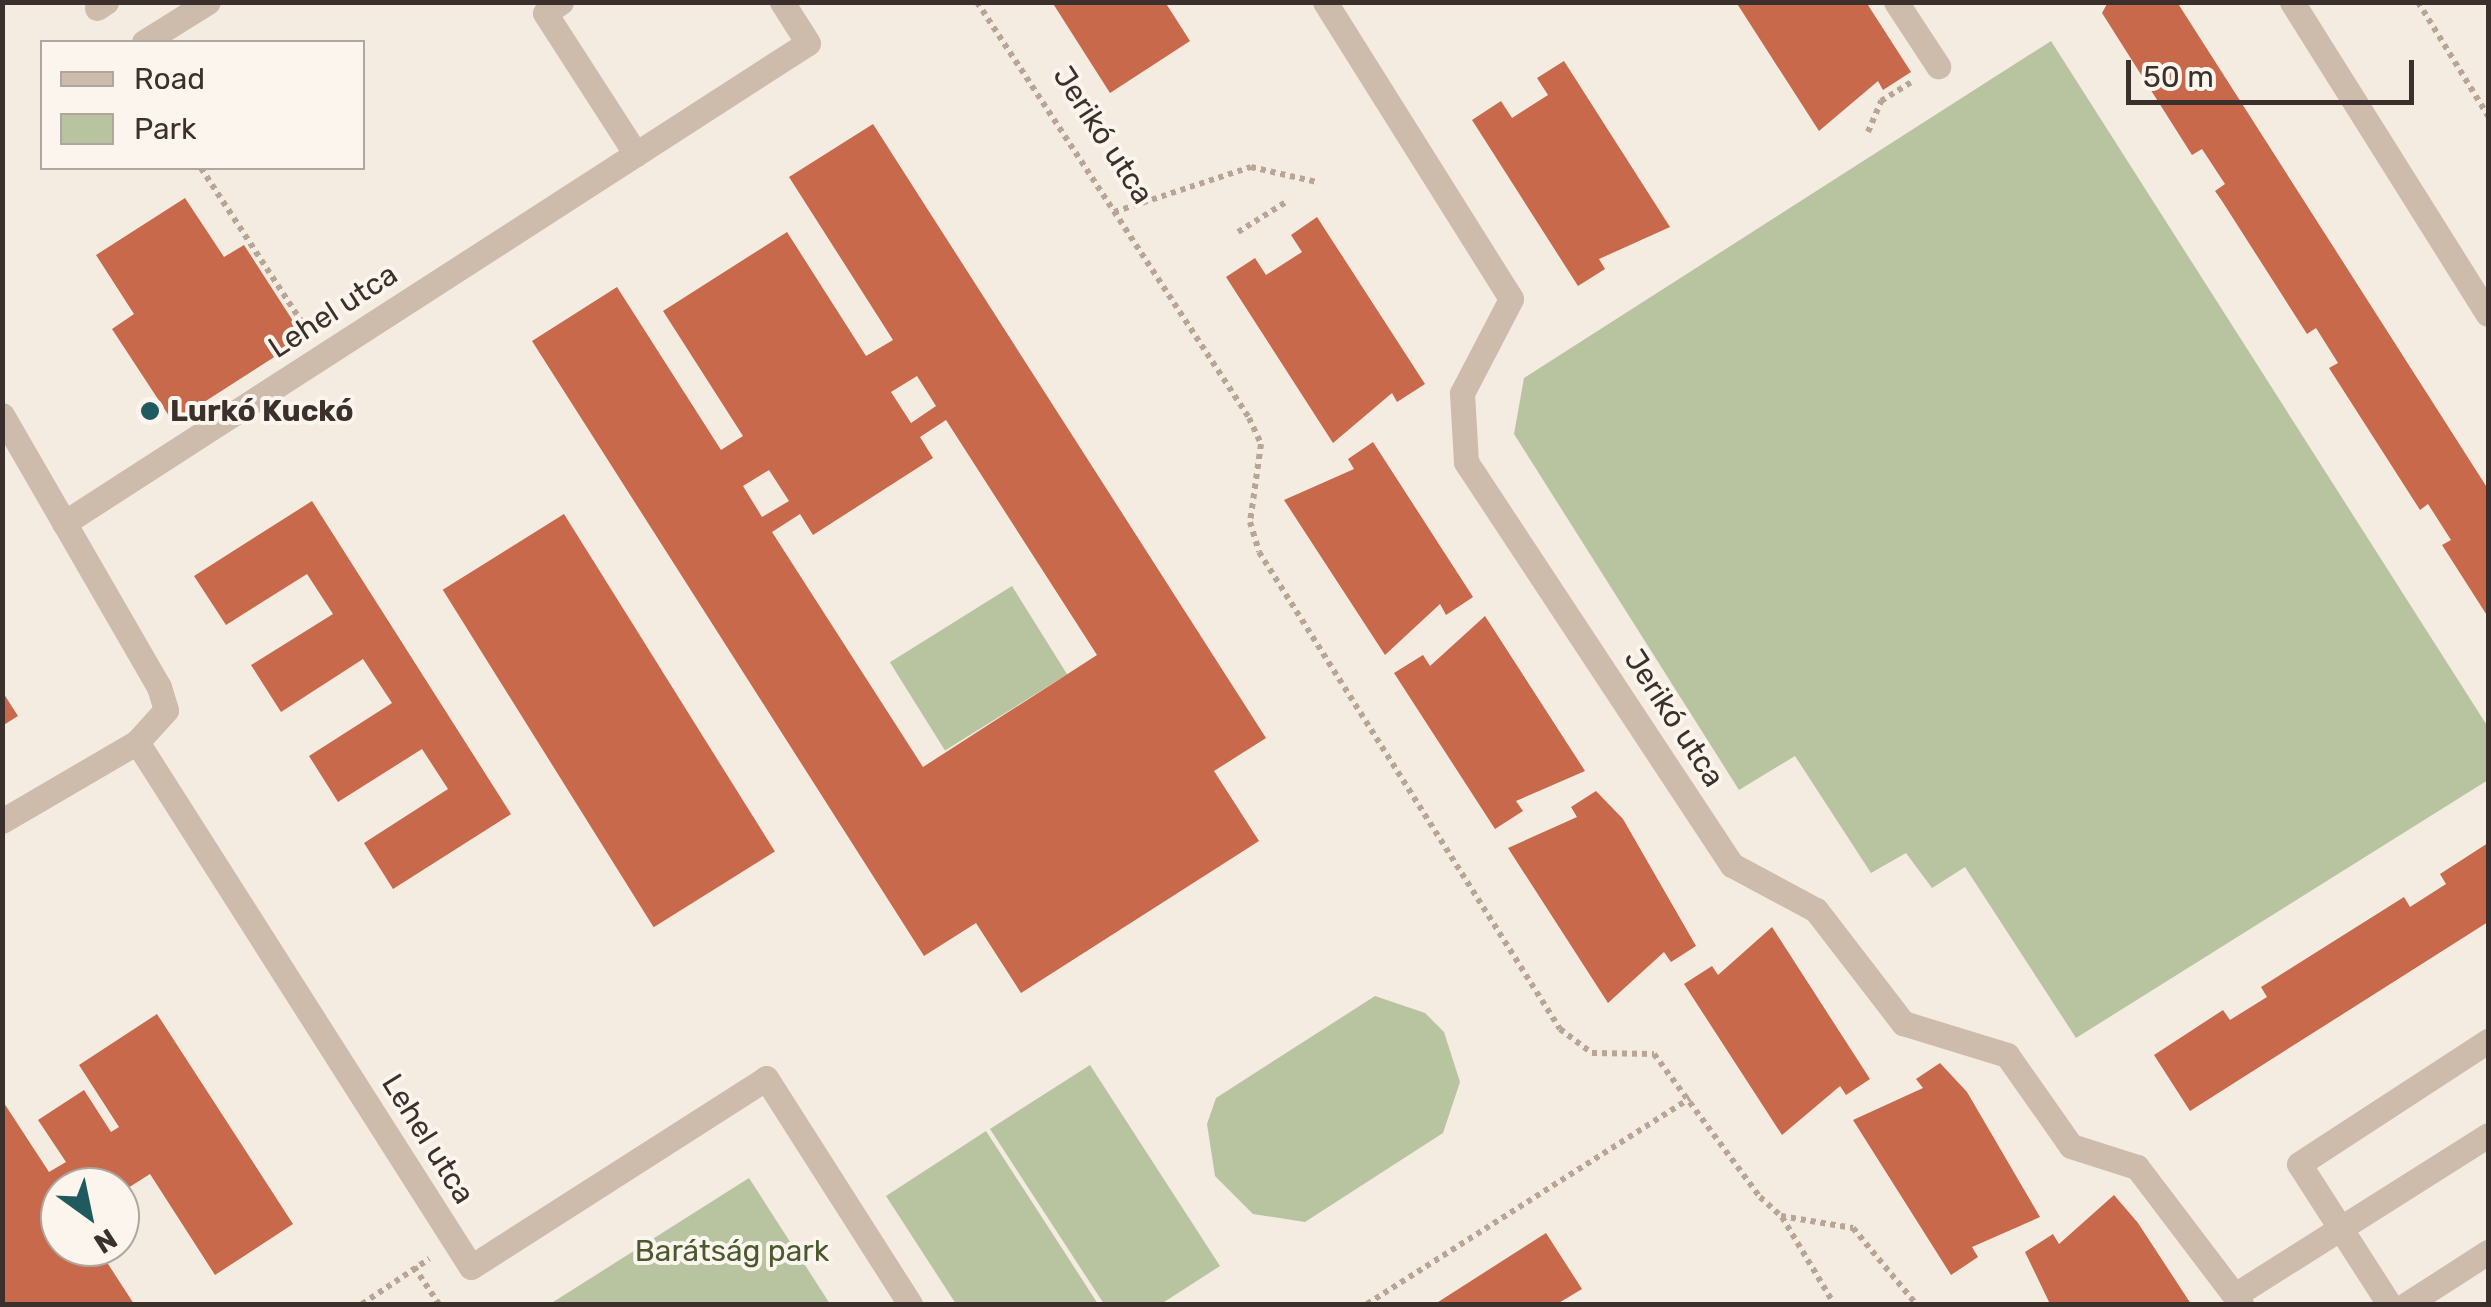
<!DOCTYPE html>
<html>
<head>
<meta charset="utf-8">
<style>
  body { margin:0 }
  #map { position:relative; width:2491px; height:1307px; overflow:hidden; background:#f4ebe1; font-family:Rubik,sans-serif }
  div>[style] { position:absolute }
  .green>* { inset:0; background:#b8c4a0; transform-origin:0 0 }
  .building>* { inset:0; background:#c8694b; transform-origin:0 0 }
  .path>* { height:6px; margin-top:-3px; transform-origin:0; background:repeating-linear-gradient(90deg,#b9a596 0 5px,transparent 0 10px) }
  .minor>* { height:25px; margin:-12.5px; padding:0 12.5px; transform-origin:12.5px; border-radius:12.5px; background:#cdbbac }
  .dots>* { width:28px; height:28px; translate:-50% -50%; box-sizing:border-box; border:5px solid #fbf5ee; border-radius:50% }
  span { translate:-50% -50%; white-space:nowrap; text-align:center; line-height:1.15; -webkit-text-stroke:8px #fbf5ee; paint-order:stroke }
  .street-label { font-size:30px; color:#3b302b }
  .poi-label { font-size:30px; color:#3b302b; font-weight:700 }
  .left { translate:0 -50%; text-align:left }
  .park-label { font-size:30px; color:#4a5a2e }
  .frame { position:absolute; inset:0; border:5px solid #3b302b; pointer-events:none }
  .legend { position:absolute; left:40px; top:40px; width:325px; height:130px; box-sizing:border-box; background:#fbf5ee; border:2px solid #aea6a0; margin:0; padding:12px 18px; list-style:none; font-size:30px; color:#3b302b }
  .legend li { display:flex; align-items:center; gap:20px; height:50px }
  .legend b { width:50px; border:2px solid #aea6a0 }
  .north { position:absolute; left:40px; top:1167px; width:100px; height:100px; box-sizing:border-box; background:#fbf5ee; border:2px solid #aea6a0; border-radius:50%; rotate:147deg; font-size:28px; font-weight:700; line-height:40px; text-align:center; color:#3b302b }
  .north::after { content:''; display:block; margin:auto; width:35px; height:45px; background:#1f5a5e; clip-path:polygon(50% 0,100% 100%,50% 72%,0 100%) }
  .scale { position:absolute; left:2126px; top:60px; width:288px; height:45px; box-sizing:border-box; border:5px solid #3b302b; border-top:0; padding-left:12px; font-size:30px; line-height:35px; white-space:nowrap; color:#3b302b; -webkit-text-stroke:8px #fbf5ee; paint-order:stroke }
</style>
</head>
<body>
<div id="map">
  <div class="green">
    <div style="clip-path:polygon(2051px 41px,2488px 727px,2488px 780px,2076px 1038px,1965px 867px,1932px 888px,1906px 853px,1871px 873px,1795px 756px,1739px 790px,1514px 434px,1524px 378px)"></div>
    <div style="left:1012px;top:586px;width:104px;height:144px;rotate:58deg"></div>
    <div style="clip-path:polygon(1375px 996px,1425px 1013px,1444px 1032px,1460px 1082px,1443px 1133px,1305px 1222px,1253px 1214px,1215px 1176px,1207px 1124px,1216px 1098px)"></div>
    <div style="clip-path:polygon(1090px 1065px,1220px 1266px,1161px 1304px,1104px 1304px,990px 1129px)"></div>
    <div style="clip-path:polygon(986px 1131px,1098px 1304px,956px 1304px,886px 1196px)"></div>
    <div style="clip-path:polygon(749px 1178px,830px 1304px,550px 1304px)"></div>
  </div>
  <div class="building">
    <div style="clip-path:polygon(1052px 2px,1165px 2px,1190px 41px,1110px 93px)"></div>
    <div style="clip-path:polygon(1736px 2px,1866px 2px,1911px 72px,1883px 90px,1878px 81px,1819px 131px)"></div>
    <div style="clip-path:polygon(2108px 2px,2177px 2px,2488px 489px,2488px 617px,2442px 545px,2451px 540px,2428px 504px,2420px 510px,2329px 368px,2338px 363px,2316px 328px,2307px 334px,2222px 201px,2215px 191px,2225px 184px,2202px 149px,2192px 155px,2102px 13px)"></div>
    <div style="clip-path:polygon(1564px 61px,1670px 227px,1599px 259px,1605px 269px,1578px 286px,1472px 120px,1501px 101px,1512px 118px,1548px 95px,1537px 78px)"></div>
    <div style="clip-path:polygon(evenodd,873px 124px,1266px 738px,1214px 771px,1259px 841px,1021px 993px,976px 923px,924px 956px,532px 341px,617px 287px,721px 450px,743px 436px,663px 311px,787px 232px,866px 356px,893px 340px,789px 177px,873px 124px,917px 376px,936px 406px,911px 423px,891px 392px,917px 376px,873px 124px,946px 420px,1097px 655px,923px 767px,772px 532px,800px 514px,813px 535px,933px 458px,920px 437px,946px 420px,873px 124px,769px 470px,789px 501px,762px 517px,743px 486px,769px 470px)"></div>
    <div style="clip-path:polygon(185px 198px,224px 257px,244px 245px,304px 338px,173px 422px,112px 329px,134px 314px,96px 255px)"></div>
    <div style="clip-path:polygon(1317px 217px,1425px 384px,1397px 402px,1392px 393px,1333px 443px,1226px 277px,1255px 258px,1266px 275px,1302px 252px,1291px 235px)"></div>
    <div style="clip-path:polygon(1373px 442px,1473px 597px,1446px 615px,1440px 604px,1385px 655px,1284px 500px,1354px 469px,1348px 459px)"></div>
    <div style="clip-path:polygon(312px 501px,511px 814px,393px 889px,364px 843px,448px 789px,422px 749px,338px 802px,309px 756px,392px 703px,363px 659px,281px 712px,251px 665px,333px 614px,307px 574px,226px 625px,194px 576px)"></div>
    <div style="left:564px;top:514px;width:398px;height:143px;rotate:58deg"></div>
    <div style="clip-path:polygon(1485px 616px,1585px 771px,1516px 801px,1523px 811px,1495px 829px,1394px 673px,1423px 655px,1430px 666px)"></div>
    <div style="clip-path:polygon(2px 691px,18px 716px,2px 726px)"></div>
    <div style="clip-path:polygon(1596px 791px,1623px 819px,1696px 946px,1671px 962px,1664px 952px,1608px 1003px,1508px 848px,1577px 817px,1571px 807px)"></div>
    <div style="clip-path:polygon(2488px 843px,2488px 922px,2190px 1111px,2154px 1055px,2223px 1010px,2230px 1020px,2267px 997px,2261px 987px,2404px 897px,2410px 907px,2446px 884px,2440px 874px)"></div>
    <div style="clip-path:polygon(1772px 927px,1870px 1079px,1846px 1095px,1840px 1086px,1782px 1135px,1684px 984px,1712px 966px,1718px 975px)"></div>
    <div style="clip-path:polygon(157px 1014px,293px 1224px,215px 1275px,150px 1174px,120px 1193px,60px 1187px,60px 1247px,97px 1247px,134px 1304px,2px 1304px,2px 1100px,49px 1172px,66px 1162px,38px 1120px,84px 1090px,111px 1132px,119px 1127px,79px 1065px)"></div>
    <div style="clip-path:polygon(1940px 1063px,1967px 1092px,2040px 1217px,1972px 1247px,1978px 1257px,1951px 1275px,1853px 1120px,1923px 1088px,1916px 1079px)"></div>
    <div style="clip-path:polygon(2114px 1195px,2138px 1223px,2191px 1304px,2050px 1304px,2025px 1252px,2053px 1234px,2059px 1244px)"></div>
    <div style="clip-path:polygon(1546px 1233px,1582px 1289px,1557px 1304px,1435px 1304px)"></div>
  </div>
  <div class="path">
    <div style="left:977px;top:2px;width:497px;rotate:56.8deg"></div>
    <div style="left:1249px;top:418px;width:29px;rotate:65deg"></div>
    <div style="left:1261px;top:444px;width:79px;rotate:98deg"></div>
    <div style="left:1250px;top:522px;width:31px;rotate:73deg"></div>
    <div style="left:1259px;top:552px;width:564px;rotate:57.75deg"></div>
    <div style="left:1560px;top:1029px;width:40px;rotate:37deg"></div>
    <div style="left:1592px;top:1053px;width:62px;rotate:0.9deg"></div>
    <div style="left:1654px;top:1054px;width:178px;rotate:53.5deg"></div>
    <div style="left:1760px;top:1197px;width:28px;rotate:42deg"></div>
    <div style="left:1781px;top:1216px;width:73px;rotate:9.5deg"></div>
    <div style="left:1853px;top:1228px;width:99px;rotate:50.3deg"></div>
    <div style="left:2418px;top:2px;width:134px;rotate:58.4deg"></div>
    <div style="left:1868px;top:132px;width:34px;rotate:-67deg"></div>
    <div style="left:1881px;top:101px;width:36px;rotate:-32deg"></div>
    <div style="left:201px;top:168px;width:194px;rotate:56.8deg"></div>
    <div style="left:1114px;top:212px;width:144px;rotate:-18.2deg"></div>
    <div style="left:1251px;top:167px;width:68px;rotate:12.8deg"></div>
    <div style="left:1238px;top:232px;width:57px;rotate:-32deg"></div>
    <div style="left:1782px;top:1217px;width:101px;rotate:59.1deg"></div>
    <div style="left:414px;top:1267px;width:45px;rotate:56deg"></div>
    <div style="left:362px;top:1304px;width:81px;rotate:-33.9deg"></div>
    <div style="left:1367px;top:1304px;width:383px;rotate:-32.5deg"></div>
  </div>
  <div class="minor">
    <div style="left:561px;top:2px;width:19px;rotate:145deg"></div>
    <div style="left:545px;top:13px;width:168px;rotate:57.2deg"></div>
    <div style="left:1325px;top:2px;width:350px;rotate:57.9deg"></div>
    <div style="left:1511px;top:299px;width:106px;rotate:117.5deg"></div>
    <div style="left:1462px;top:393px;width:69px;rotate:86.7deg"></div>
    <div style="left:1466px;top:462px;width:483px;rotate:56.6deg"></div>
    <div style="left:1732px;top:865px;width:95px;rotate:28.2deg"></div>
    <div style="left:1816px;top:910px;width:143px;rotate:52.4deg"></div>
    <div style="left:1903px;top:1023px;width:109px;rotate:17.1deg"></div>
    <div style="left:2007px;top:1055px;width:111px;rotate:54.9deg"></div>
    <div style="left:2071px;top:1146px;width:69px;rotate:17.7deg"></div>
    <div style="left:2137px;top:1167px;width:172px;rotate:52.8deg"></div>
    <div style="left:1896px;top:2px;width:77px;rotate:56.7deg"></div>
    <div style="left:2292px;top:2px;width:368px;rotate:57.9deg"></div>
    <div style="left:97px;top:8px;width:11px;rotate:-34deg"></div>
    <div style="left:144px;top:42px;width:75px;rotate:-32deg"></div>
    <div style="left:2px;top:415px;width:314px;rotate:60deg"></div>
    <div style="left:159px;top:687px;width:24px;rotate:73deg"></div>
    <div style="left:166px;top:710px;width:43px;rotate:132.2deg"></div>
    <div style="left:137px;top:742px;width:622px;rotate:57.54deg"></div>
    <div style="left:471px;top:1267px;width:350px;rotate:-32.6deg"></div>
    <div style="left:766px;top:1078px;width:268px;rotate:57.5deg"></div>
    <div style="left:64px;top:523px;width:885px;rotate:-32.83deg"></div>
    <div style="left:808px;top:43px;width:49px;rotate:-122.4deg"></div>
    <div style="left:2px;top:821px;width:156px;rotate:-30.3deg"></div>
    <div style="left:2235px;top:1295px;width:299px;rotate:-32.3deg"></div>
    <div style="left:2389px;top:1304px;width:166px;rotate:-122.7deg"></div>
    <div style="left:2299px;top:1164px;width:225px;rotate:-33.1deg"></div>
    <div style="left:2407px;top:1304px;width:96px;rotate:-32.7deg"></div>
  </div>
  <div class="dots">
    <div style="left:150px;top:411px;background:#1f5a5e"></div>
  </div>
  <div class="street-label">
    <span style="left:1103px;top:135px;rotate:57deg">Jerikó utca</span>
    <span style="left:333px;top:311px;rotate:-33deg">Lehel utca</span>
    <span style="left:1674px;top:718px;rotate:57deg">Jerikó utca</span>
    <span style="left:428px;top:1139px;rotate:58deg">Lehel utca</span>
  </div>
  <div class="poi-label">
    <span class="left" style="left:170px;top:411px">Lurkó Kuckó</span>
  </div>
  <div class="park-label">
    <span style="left:732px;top:1251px">Barátság park</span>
  </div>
  <div class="frame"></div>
  <ul class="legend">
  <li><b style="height:12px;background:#cdbbac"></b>Road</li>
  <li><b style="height:28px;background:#b8c4a0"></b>Park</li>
  </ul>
  <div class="north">N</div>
  <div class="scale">50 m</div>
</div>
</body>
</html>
